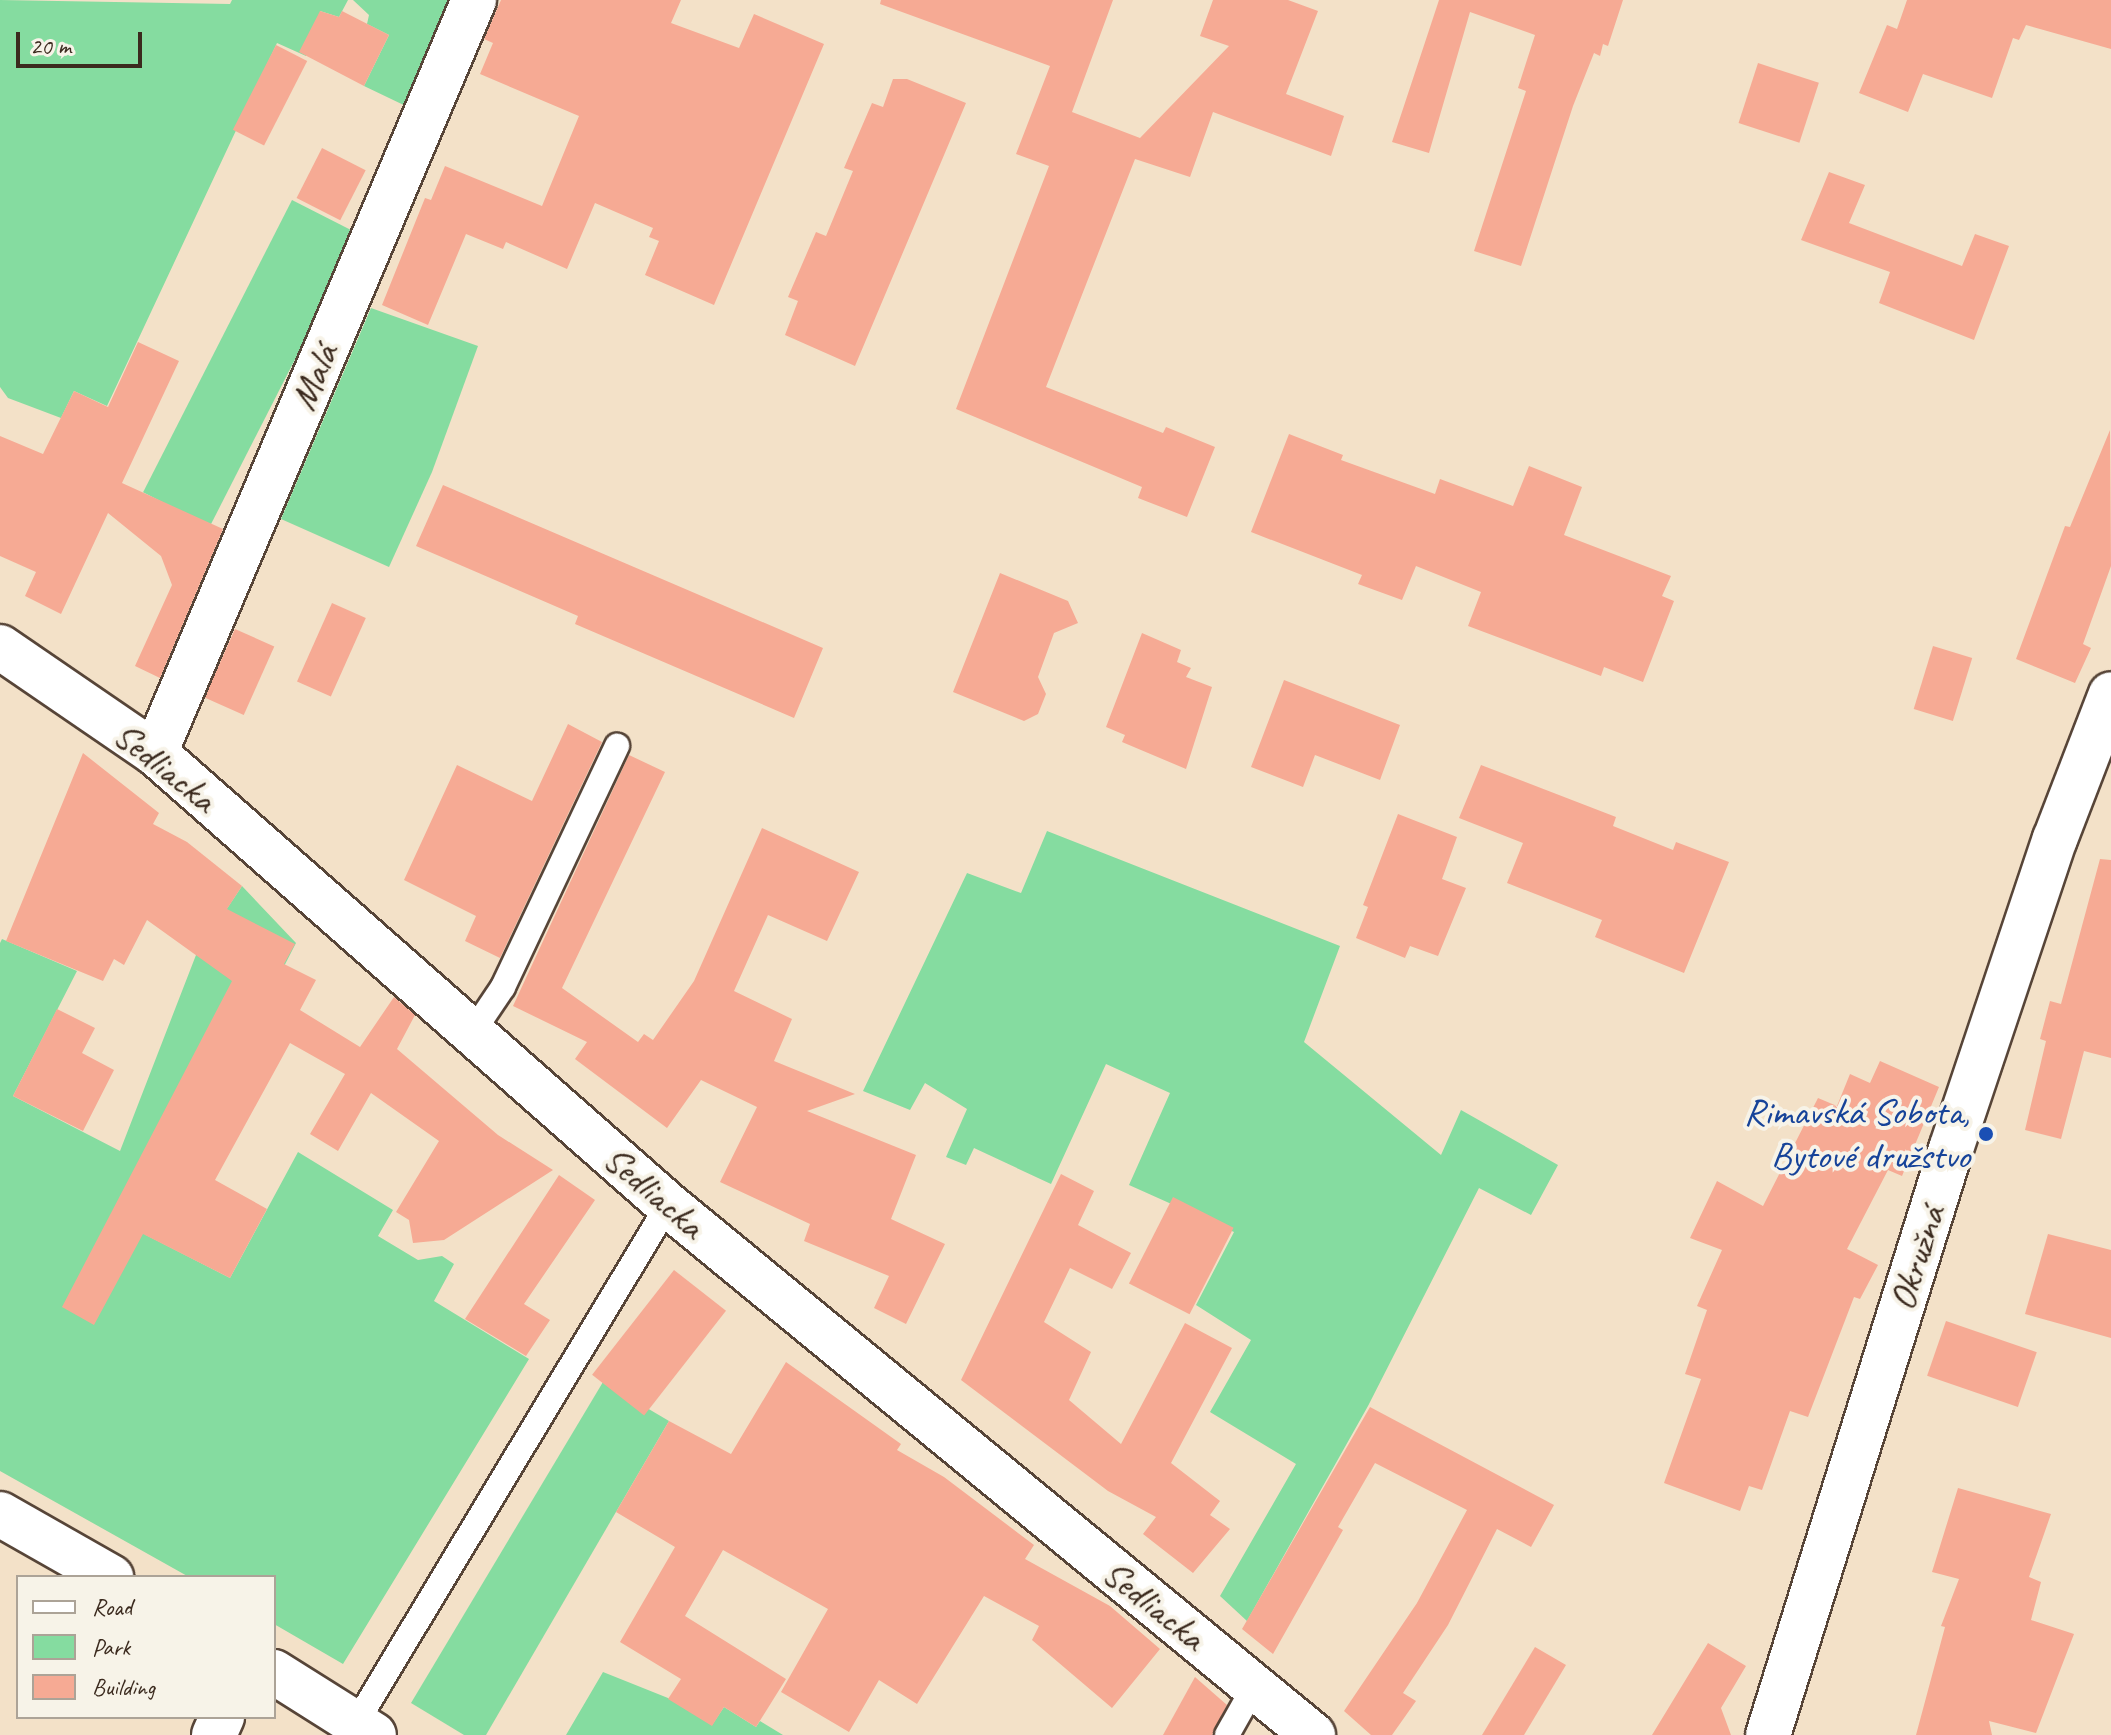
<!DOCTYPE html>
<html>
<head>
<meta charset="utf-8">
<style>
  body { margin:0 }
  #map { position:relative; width:2111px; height:1735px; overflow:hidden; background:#f3e1c8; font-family:Caveat,sans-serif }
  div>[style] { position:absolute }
  .green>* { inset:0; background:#85dca0; transform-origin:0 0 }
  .building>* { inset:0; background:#f6aa94; transform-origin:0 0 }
  .roads { filter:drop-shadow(2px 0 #574538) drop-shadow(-2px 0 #574538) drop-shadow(0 2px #574538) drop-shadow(0 -2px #574538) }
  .service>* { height:24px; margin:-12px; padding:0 12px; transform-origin:12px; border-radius:12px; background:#fff }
  .minor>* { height:44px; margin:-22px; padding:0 22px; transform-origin:22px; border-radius:22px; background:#fff }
  .dots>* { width:22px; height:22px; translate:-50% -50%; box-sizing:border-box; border:4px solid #f7f3e8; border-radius:50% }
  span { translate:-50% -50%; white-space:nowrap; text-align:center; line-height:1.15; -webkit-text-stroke:8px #f7f3e8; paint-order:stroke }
  .street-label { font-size:38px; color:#3b2a1e }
  .transit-label { font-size:38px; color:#164399 }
  .right { translate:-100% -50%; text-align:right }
  .legend { position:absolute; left:16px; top:1575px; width:260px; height:144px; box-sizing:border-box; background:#f7f3e8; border:2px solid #aca397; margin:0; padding:10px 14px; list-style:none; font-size:24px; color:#3b2a1e }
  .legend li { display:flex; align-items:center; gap:16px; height:40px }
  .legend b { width:40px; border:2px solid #aca397 }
  .scale { position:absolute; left:16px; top:32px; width:126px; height:36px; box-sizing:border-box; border:4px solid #3b2a1e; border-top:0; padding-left:10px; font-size:24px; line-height:28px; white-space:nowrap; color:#3b2a1e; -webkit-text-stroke:6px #f7f3e8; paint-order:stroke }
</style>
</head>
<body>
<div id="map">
  <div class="green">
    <div style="clip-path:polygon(0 0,230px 4px,232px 0,348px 0,339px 17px,320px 11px,321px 23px,306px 56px,277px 43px,107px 406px,74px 391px,61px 418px,8px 398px,0 387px)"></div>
    <div style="clip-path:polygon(353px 0,454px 0,412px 109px,364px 86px,389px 35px,367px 24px,369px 15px)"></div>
    <div style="left:292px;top:200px;width:75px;height:328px;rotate:27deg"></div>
    <div style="clip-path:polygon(371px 308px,478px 346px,432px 472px,389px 567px,281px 519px)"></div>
    <div style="clip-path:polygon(1047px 831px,1340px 946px,1304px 1042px,1441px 1155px,1461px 1110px,1558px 1165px,1531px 1215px,1479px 1188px,1368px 1406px,1247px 1621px,1220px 1596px,1296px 1464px,1210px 1412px,1251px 1340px,1196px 1305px,1234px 1232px,1129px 1185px,1170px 1093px,1106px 1064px,1051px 1184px,974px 1148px,966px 1165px,946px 1157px,967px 1109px,925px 1083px,910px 1110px,863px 1091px,967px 873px,1021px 893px)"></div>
    <div style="clip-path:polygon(242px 886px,296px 943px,146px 1235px,230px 1278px,298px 1152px,393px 1210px,378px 1236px,418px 1260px,442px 1256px,454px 1264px,434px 1301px,529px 1359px,343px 1664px,274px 1624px,274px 1577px,189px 1577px,0 1471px,0 943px,2px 939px,77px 971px,13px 1096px,120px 1151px,196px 955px)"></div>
    <div style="clip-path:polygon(603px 1382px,669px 1421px,486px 1735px,464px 1735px,411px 1703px)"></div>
    <div style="clip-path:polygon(603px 1672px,668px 1698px,712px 1725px,724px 1707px,756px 1727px,760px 1721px,783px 1735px,566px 1735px)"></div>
  </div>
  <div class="building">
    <div style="clip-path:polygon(501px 0,681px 0,671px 23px,739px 48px,754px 14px,824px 44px,714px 305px,645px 275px,659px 241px,649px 237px,653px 228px,595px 203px,567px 269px,506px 242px,503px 249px,466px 234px,428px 325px,382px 305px,425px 198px,431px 200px,445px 166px,542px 206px,579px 116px,480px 74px,493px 43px,484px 39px)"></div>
    <div style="clip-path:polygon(881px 0,1113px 0,1072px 112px,1140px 138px,1229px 46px,1200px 36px,1213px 0,1288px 0,1318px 11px,1286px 94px,1344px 116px,1331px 156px,1213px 112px,1190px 177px,1135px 159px,1046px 387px,1163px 433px,1166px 427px,1215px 447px,1187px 517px,1138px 498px,1142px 487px,956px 409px,1049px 166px,1016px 154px,1050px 66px,880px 4px)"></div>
    <div style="clip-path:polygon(1439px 0,1623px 0,1608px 46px,1603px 44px,1600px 56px,1594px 53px,1573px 106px,1521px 266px,1474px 251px,1526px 91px,1518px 88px,1535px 35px,1470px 12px,1429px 153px,1392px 142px)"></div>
    <div style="clip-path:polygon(1907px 0,2111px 0,2111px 49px,2026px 25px,2019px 40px,2013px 38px,1992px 98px,1923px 74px,1908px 112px,1859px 93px,1887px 25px,1897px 29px)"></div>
    <div style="clip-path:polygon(320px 11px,339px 17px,342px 11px,389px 35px,364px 86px,299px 52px)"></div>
    <div style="left:276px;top:45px;width:35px;height:95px;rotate:27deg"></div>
    <div style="left:1758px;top:63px;width:64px;height:63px;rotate:18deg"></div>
    <div style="clip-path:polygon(893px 79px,907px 79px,966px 103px,855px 366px,785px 335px,798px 301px,788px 297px,816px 232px,826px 236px,853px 171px,844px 168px,872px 103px,883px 107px)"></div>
    <div style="left:322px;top:148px;width:49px;height:56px;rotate:27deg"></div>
    <div style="clip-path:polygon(1829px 172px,1865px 185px,1849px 223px,1962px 266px,1975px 234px,2009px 246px,1974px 340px,1879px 303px,1890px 272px,1801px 240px)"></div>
    <div style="clip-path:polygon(138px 342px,179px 361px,122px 483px,223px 529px,160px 678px,135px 666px,172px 585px,161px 556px,108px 513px,61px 614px,25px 596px,36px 572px,0 556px,0 436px,43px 454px,74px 391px,108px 407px)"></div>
    <div style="clip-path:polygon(2110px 430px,2111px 566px,2083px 644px,2091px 648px,2075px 683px,2016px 659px,2065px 526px,2070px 527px)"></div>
    <div style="clip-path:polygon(1289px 434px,1343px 455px,1341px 460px,1435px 494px,1440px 479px,1513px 506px,1529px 466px,1582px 487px,1564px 535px,1671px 576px,1662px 596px,1674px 601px,1643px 682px,1604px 667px,1601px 676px,1468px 626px,1481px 592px,1416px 566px,1402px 600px,1358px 584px,1362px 575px,1251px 532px)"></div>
    <div style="clip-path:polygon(443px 485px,823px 648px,794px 718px,575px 624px,578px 616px,416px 546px)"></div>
    <div style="clip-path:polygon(1000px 573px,1068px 601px,1078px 623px,1054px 633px,1038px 677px,1046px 694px,1038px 714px,1024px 721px,953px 692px)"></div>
    <div style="left:332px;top:603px;width:37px;height:86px;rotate:24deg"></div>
    <div style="left:235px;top:629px;width:43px;height:75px;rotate:24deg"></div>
    <div style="clip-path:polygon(1142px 633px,1181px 650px,1177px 662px,1191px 668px,1186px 677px,1212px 687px,1186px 769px,1122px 742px,1125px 735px,1106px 727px)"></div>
    <div style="left:1933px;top:646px;width:41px;height:66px;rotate:17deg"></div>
    <div style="clip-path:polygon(1284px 680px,1400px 725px,1380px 780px,1315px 755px,1303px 787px,1251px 767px)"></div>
    <div style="clip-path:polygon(568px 724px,602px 742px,500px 958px,465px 941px,476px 916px,404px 880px,457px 765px,532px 801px)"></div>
    <div style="clip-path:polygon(83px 753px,159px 813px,153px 824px,187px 842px,242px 886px,227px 909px,295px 944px,284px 964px,316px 980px,300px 1010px,360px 1047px,394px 997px,415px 1015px,397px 1049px,498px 1135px,553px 1170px,444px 1240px,413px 1243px,409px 1220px,396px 1212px,439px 1141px,371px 1093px,338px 1151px,310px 1134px,345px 1074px,290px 1043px,215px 1180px,267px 1209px,230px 1278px,143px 1234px,94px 1325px,62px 1307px,232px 981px,147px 920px,124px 965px,114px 959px,103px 981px,6px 941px)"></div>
    <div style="clip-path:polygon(629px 755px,665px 772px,562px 988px,638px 1042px,644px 1034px,653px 1040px,694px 981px,762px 828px,859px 872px,827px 941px,768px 915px,734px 991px,792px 1019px,774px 1061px,855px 1094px,807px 1111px,916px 1155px,891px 1219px,945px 1244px,906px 1324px,874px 1308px,889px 1276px,804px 1241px,810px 1224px,720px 1182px,757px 1107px,701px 1080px,667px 1128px,575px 1059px,587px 1042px,513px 1006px)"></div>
    <div style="clip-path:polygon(1481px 765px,1616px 817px,1613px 826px,1673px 850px,1676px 842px,1729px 862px,1684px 973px,1595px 937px,1602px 920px,1507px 883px,1523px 843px,1459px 818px)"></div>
    <div style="clip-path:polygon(1398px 814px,1457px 837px,1442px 879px,1466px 888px,1438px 956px,1410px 946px,1405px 958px,1356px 938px,1368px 907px,1363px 905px)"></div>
    <div style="clip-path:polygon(2100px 859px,2111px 860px,2111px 1058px,2084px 1051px,2061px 1139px,2025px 1130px,2046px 1041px,2040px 1039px,2050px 1001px,2061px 1004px)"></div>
    <div style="clip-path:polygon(57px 1009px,95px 1028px,82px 1053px,114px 1070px,83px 1131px,13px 1096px)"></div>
    <div style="clip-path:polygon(1880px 1061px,1939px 1087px,1902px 1176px,1888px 1170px,1847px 1249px,1878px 1265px,1860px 1299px,1854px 1297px,1808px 1417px,1790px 1411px,1762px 1490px,1749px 1486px,1740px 1511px,1664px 1483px,1701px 1379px,1685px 1374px,1707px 1310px,1697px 1306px,1722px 1250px,1690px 1238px,1717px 1181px,1763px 1206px,1818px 1098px,1837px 1106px,1850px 1074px,1870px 1083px)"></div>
    <div style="clip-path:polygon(1061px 1174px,1094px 1191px,1078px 1225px,1131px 1253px,1112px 1289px,1070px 1268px,1044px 1322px,1091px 1352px,1069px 1400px,1121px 1444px,1185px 1323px,1232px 1348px,1171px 1463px,1220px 1501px,1210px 1515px,1230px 1529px,1193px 1573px,1143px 1534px,1156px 1517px,1108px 1491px,961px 1380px)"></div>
    <div style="clip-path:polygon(559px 1175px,595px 1200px,524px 1304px,550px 1320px,526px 1356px,465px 1319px)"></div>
    <div style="left:1173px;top:1197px;width:68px;height:97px;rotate:27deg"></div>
    <div style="clip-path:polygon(2048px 1234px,2111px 1250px,2111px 1338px,2025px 1314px)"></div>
    <div style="left:674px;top:1270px;width:66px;height:133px;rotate:38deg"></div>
    <div style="left:1946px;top:1321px;width:96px;height:58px;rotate:19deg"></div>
    <div style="clip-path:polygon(786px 1362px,901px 1444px,897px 1450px,944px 1477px,1034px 1545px,1025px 1559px,1110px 1606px,1160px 1649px,1112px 1708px,1032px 1640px,1039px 1626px,984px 1596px,917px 1704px,879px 1680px,849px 1732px,781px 1692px,828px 1609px,723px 1550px,685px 1616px,786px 1679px,756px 1727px,724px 1707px,712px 1726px,668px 1699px,681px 1679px,620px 1642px,675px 1547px,616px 1512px,669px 1421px,731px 1454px)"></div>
    <div style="clip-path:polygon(1370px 1407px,1554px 1505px,1531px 1547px,1497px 1529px,1448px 1625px,1403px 1693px,1416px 1701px,1392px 1735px,1371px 1735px,1344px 1711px,1417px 1603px,1467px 1510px,1375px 1463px,1338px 1527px,1343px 1530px,1273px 1654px,1242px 1629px)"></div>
    <div style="clip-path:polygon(1958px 1488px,2051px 1514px,2029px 1577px,2041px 1582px,2031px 1620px,2074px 1634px,2036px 1733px,1989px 1721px,1992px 1735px,1916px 1735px,1945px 1627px,1941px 1626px,1959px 1579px,1932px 1572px)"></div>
    <div style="clip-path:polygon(1708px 1643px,1746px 1666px,1721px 1708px,1731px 1735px,1652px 1735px)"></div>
    <div style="clip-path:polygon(1535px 1647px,1566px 1665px,1524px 1735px,1482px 1735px)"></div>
    <div style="clip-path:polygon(1195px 1677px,1227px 1705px,1212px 1735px,1163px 1735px)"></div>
  </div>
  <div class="roads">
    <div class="service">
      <div style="left:472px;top:1033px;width:55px;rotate:-56deg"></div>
      <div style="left:503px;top:987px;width:267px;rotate:-64.7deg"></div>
      <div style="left:356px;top:1723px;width:605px;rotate:-58.94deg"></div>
      <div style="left:1227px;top:1735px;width:55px;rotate:-60.6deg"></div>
    </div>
    <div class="minor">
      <div style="left:0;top:647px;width:188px;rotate:34.4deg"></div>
      <div style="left:155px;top:753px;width:684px;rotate:41.38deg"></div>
      <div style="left:668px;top:1205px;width:835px;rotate:39.41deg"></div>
      <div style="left:155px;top:753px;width:818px;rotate:-67.04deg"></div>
      <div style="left:0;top:1514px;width:128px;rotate:29.6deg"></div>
      <div style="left:274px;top:1672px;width:118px;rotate:32.2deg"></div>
      <div style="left:214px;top:1735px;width:20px;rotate:-66deg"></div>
      <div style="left:1768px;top:1735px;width:614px;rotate:-72.66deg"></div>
      <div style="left:1951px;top:1149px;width:327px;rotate:-71.5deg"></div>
      <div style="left:2055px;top:839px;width:155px;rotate:-68.9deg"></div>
    </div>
  </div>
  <div class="dots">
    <div style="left:1986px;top:1134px;background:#1a4fb4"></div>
  </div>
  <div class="street-label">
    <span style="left:314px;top:377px;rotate:-67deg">Malá</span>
    <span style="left:165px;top:767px;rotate:39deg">Sedliacka</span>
    <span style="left:654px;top:1192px;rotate:41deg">Sedliacka</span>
    <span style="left:1917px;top:1258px;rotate:-72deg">Okružná</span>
    <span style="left:1154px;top:1605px;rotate:39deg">Sedliacka</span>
  </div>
  <div class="transit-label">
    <span class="right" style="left:1970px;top:1134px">Rimavská Sobota,<br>Bytové družstvo</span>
  </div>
  <ul class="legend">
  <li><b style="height:10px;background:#fff"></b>Road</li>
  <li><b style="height:22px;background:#85dca0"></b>Park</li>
  <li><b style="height:22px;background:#f6aa94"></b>Building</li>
  </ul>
  <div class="scale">20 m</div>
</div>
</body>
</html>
